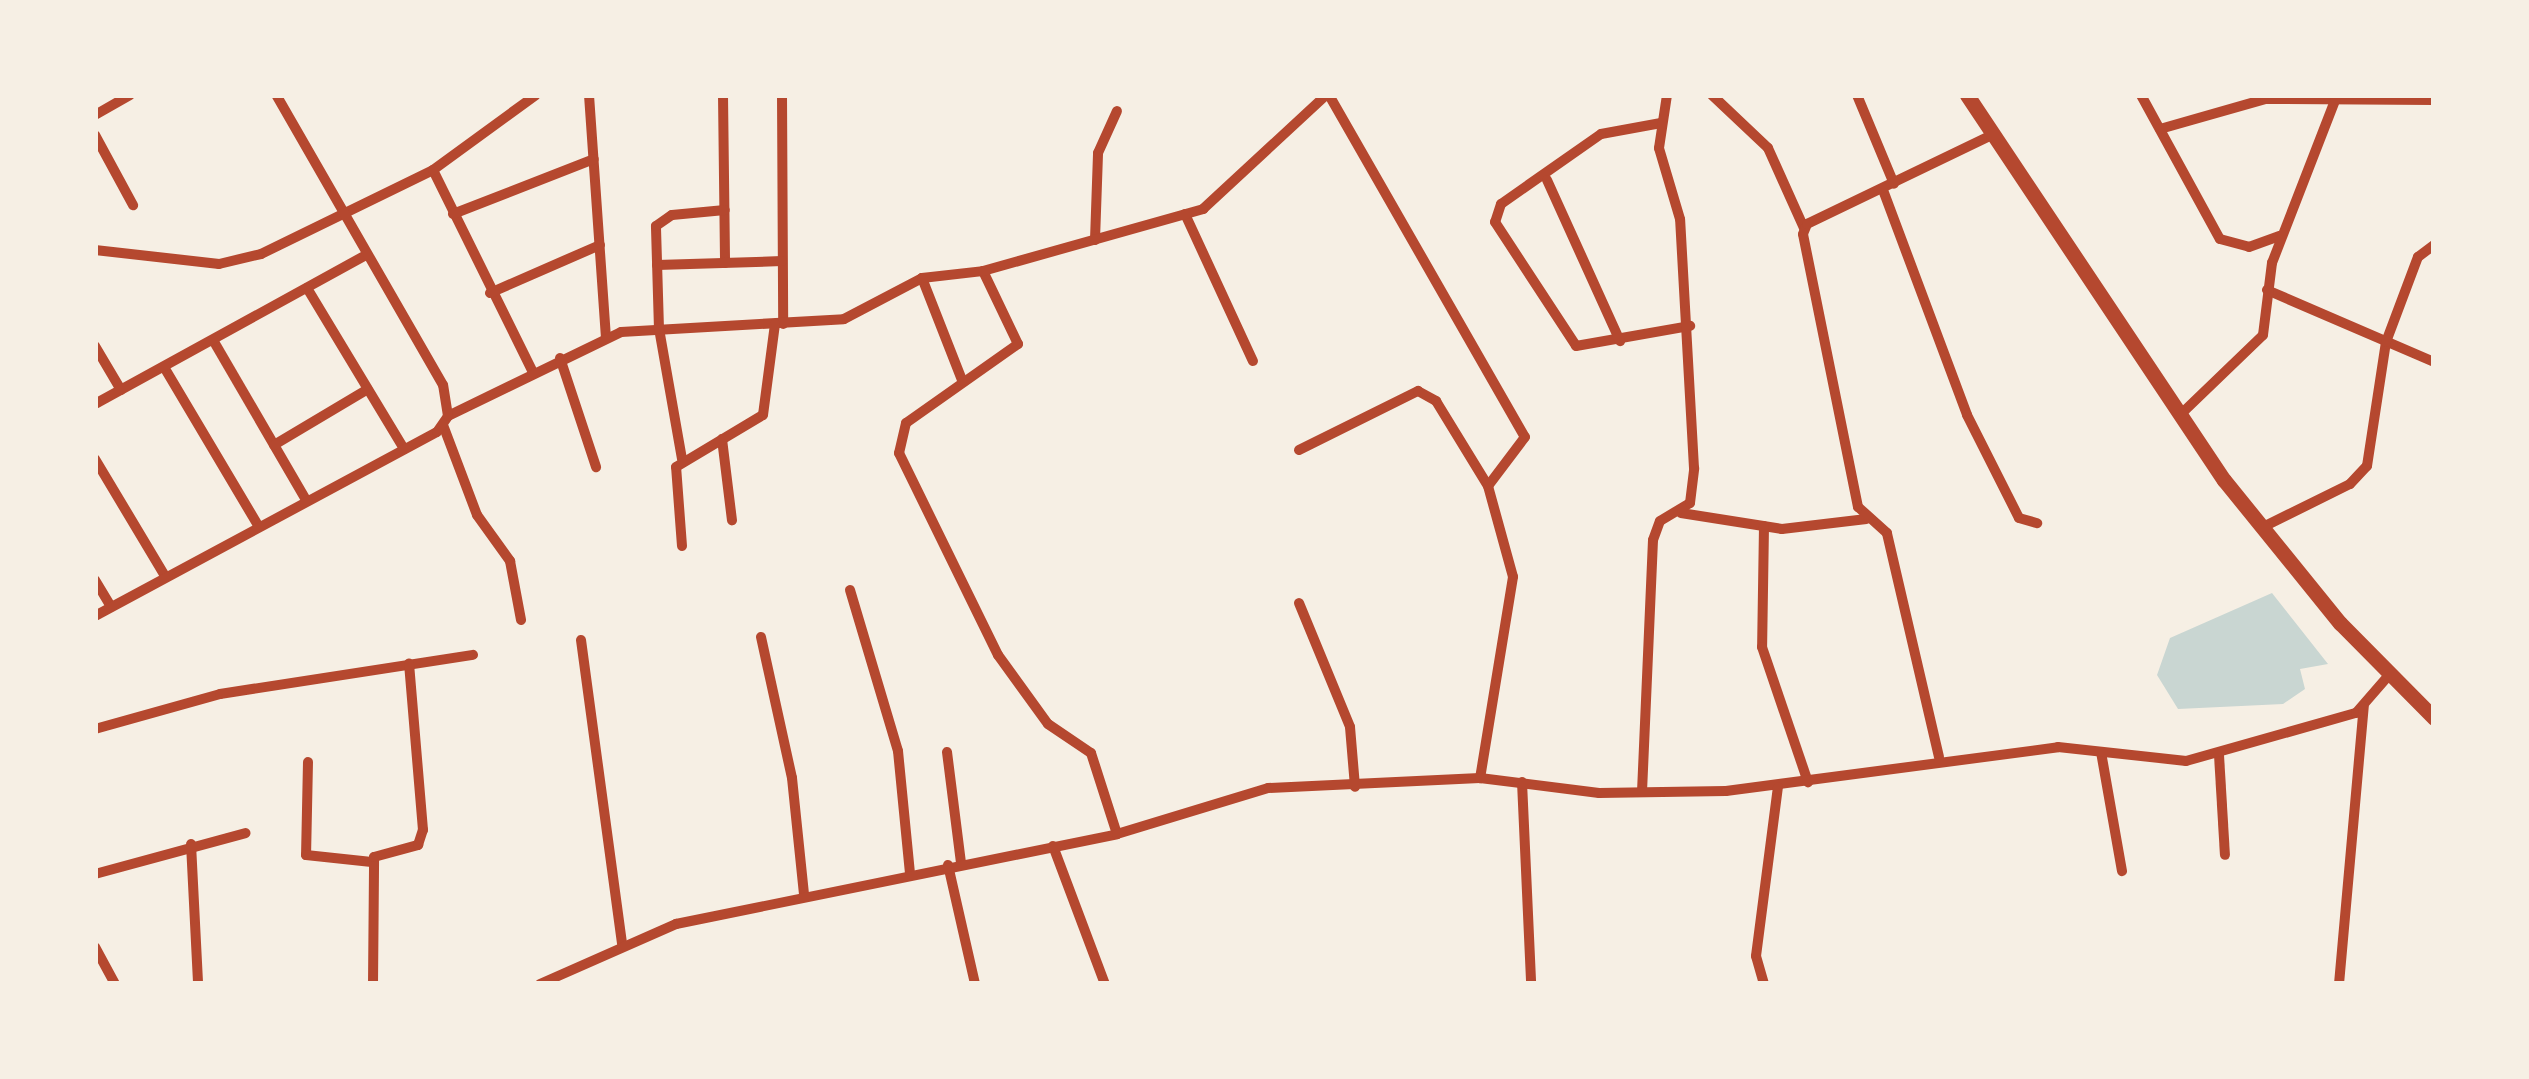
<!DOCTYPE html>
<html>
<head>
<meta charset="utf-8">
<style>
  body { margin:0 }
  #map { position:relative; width:2529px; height:1079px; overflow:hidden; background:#f6efe4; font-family:Lato,sans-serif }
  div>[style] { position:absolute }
  .water>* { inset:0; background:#c9d6d2 }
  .minor>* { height:10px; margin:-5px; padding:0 5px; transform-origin:5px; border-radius:5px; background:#b5482f }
  .primary>* { height:15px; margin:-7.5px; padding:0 7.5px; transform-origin:7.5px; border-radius:7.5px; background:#b5482f }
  span { translate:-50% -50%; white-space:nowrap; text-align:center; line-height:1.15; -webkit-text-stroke:10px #f6efe4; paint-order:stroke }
  .frame { position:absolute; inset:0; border:98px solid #f6efe4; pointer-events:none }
</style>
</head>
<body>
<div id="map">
  <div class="water">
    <div style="clip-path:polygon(2272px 593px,2328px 664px,2300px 669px,2305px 689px,2283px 704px,2178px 709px,2157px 675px,2170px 638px)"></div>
  </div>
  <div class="minor">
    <div style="left:589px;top:95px;width:242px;rotate:86deg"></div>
    <div style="left:723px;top:95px;width:168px;rotate:89.3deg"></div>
    <div style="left:782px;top:95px;width:229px;rotate:89.7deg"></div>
    <div style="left:1329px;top:95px;width:394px;rotate:60.2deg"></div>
    <div style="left:1525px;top:437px;width:61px;rotate:127.1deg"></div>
    <div style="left:1488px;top:486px;width:94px;rotate:74.6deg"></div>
    <div style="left:1513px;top:577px;width:204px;rotate:99.3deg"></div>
    <div style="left:1712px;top:95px;width:77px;rotate:43.4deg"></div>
    <div style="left:1768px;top:148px;width:88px;rotate:65.8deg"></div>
    <div style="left:1857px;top:95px;width:96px;rotate:67.4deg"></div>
    <div style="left:2141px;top:95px;width:164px;rotate:61.3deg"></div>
    <div style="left:2220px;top:239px;width:30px;rotate:15deg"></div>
    <div style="left:2249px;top:247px;width:33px;rotate:-20deg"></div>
    <div style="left:95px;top:115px;width:40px;rotate:-29.7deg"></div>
    <div style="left:1661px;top:123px;width:61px;rotate:169.6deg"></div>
    <div style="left:1601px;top:134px;width:122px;rotate:145deg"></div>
    <div style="left:1501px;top:204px;width:19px;rotate:108deg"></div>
    <div style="left:1495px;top:222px;width:148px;rotate:56.8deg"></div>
    <div style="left:1576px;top:346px;width:116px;rotate:-10deg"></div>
    <div style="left:2160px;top:129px;width:109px;rotate:-15.9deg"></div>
    <div style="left:2265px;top:99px;width:169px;rotate:0.3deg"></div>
    <div style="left:95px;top:135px;width:80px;rotate:61.5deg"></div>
    <div style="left:433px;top:170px;width:225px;rotate:63.7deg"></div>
    <div style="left:1547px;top:180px;width:177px;rotate:65.6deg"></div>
    <div style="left:1883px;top:190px;width:240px;rotate:69.5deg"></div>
    <div style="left:1967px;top:415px;width:115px;rotate:63.2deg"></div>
    <div style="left:2019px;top:518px;width:19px;rotate:16deg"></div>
    <div style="left:453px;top:214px;width:151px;rotate:-21.3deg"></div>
    <div style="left:1185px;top:214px;width:162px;rotate:65.2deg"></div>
    <div style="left:1095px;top:240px;width:87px;rotate:-88deg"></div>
    <div style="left:1098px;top:153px;width:46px;rotate:-65.7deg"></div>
    <div style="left:95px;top:250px;width:125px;rotate:6.4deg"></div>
    <div style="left:219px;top:264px;width:43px;rotate:-13.4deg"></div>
    <div style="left:261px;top:254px;width:191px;rotate:-26deg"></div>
    <div style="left:433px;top:170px;width:127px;rotate:-36.1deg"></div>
    <div style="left:657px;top:265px;width:125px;rotate:-1.8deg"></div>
    <div style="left:983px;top:271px;width:81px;rotate:64.4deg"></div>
    <div style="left:1018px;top:344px;width:137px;rotate:144.8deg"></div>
    <div style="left:906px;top:423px;width:31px;rotate:103deg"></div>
    <div style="left:899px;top:453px;width:225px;rotate:63.9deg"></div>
    <div style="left:998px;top:655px;width:85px;rotate:54.1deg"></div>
    <div style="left:1048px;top:724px;width:52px;rotate:34deg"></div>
    <div style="left:1091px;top:753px;width:85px;rotate:72.2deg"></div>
    <div style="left:922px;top:278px;width:110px;rotate:68.6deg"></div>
    <div style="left:307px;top:288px;width:188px;rotate:58.9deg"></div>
    <div style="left:2267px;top:290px;width:182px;rotate:23.3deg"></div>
    <div style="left:490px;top:293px;width:120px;rotate:-23.6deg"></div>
    <div style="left:213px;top:340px;width:185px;rotate:59.8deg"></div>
    <div style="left:95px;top:346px;width:51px;rotate:59.4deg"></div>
    <div style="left:560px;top:358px;width:115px;rotate:71.7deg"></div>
    <div style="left:164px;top:367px;width:184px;rotate:59.3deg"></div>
    <div style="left:95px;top:404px;width:307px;rotate:-28.8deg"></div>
    <div style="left:2180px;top:415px;width:115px;rotate:-43.9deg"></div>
    <div style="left:2263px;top:335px;width:73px;rotate:-82.9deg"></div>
    <div style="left:2272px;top:263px;width:180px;rotate:-68.8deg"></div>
    <div style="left:448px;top:416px;width:192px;rotate:-25.9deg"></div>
    <div style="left:621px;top:332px;width:223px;rotate:-3.3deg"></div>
    <div style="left:844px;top:319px;width:88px;rotate:-27.7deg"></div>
    <div style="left:922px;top:278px;width:61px;rotate:-6.5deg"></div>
    <div style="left:983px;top:271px;width:229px;rotate:-15.7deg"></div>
    <div style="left:1203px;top:209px;width:168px;rotate:-42.8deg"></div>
    <div style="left:443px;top:425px;width:96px;rotate:69.3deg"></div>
    <div style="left:477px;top:515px;width:57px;rotate:54.3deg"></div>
    <div style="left:510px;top:561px;width:60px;rotate:79.4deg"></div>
    <div style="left:722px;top:439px;width:82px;rotate:83deg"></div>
    <div style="left:274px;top:445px;width:109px;rotate:-30.8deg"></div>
    <div style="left:1299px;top:450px;width:133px;rotate:-26.4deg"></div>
    <div style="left:1418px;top:391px;width:21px;rotate:29deg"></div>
    <div style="left:1436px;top:401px;width:100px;rotate:58.5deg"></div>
    <div style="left:95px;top:459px;width:136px;rotate:59.1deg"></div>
    <div style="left:682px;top:459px;width:132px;rotate:-100deg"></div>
    <div style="left:659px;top:329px;width:103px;rotate:-91.7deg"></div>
    <div style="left:656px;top:226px;width:19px;rotate:-35deg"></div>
    <div style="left:672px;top:215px;width:53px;rotate:-5.4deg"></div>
    <div style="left:1681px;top:513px;width:102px;rotate:9deg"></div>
    <div style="left:1782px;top:529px;width:85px;rotate:-6.8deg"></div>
    <div style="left:1764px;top:526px;width:121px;rotate:90.9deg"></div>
    <div style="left:1762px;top:647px;width:143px;rotate:71.2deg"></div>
    <div style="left:2261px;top:528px;width:99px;rotate:-26.3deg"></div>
    <div style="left:2350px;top:484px;width:25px;rotate:-47deg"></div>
    <div style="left:2367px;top:466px;width:125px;rotate:-81.3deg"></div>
    <div style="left:2386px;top:342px;width:91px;rotate:-69.4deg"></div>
    <div style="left:2418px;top:257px;width:20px;rotate:-37deg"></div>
    <div style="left:682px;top:546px;width:79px;rotate:-94.3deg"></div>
    <div style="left:676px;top:467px;width:101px;rotate:-30.9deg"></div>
    <div style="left:763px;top:415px;width:92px;rotate:-82.5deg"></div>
    <div style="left:95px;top:580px;width:31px;rotate:59deg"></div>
    <div style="left:850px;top:590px;width:168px;rotate:73.4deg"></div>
    <div style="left:898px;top:751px;width:123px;rotate:84.4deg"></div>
    <div style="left:1299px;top:603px;width:134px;rotate:67.6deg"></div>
    <div style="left:1350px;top:727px;width:60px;rotate:85.2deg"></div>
    <div style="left:95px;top:616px;width:388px;rotate:-28.3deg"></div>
    <div style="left:437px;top:432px;width:19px;rotate:-55deg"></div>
    <div style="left:448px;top:416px;width:31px;rotate:-99deg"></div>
    <div style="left:443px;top:385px;width:335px;rotate:-119.9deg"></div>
    <div style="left:761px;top:637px;width:144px;rotate:77.6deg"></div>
    <div style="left:792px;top:778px;width:117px;rotate:84.1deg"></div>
    <div style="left:581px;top:640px;width:307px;rotate:82.3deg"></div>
    <div style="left:95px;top:729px;width:130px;rotate:-15.6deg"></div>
    <div style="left:220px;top:694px;width:256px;rotate:-8.8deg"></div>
    <div style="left:947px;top:752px;width:112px;rotate:82.8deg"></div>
    <div style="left:2101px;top:752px;width:121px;rotate:80deg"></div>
    <div style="left:2219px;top:755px;width:100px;rotate:86.6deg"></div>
    <div style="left:1939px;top:757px;width:230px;rotate:-103.1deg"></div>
    <div style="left:1887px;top:533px;width:39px;rotate:-138deg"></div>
    <div style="left:1858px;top:507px;width:278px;rotate:-101.4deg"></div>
    <div style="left:1803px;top:234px;width:11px;rotate:-68deg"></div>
    <div style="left:1807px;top:224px;width:208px;rotate:-25.7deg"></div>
    <div style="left:308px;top:762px;width:93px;rotate:91.2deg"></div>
    <div style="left:306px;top:855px;width:66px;rotate:6.1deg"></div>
    <div style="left:1522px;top:782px;width:202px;rotate:87.4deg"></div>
    <div style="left:1642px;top:792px;width:252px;rotate:-87.5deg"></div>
    <div style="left:1653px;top:540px;width:20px;rotate:-70deg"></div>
    <div style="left:1660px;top:521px;width:35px;rotate:-31deg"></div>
    <div style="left:1690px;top:503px;width:35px;rotate:-83deg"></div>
    <div style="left:1694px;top:468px;width:249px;rotate:-93.2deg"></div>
    <div style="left:1680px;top:219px;width:74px;rotate:-106.5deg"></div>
    <div style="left:1659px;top:148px;width:54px;rotate:-81.4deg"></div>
    <div style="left:191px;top:844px;width:140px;rotate:87.1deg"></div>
    <div style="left:1053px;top:846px;width:147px;rotate:69.4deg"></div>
    <div style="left:948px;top:865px;width:122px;rotate:77.2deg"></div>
    <div style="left:95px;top:874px;width:156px;rotate:-15.2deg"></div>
    <div style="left:95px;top:947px;width:42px;rotate:61.6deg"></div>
    <div style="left:373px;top:984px;width:127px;rotate:-89.5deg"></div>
    <div style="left:374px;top:857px;width:46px;rotate:-15.3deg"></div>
    <div style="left:418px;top:845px;width:16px;rotate:-72deg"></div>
    <div style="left:423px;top:830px;width:167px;rotate:-94.8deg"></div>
    <div style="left:540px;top:984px;width:149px;rotate:-23.8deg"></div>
    <div style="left:676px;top:924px;width:450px;rotate:-11.5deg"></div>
    <div style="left:1117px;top:834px;width:158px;rotate:-16.9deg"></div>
    <div style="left:1268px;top:788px;width:212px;rotate:-2.7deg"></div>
    <div style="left:1480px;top:778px;width:120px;rotate:7.2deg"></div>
    <div style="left:1599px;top:793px;width:127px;rotate:-0.9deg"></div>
    <div style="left:1726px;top:791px;width:335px;rotate:-7.5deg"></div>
    <div style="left:2058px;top:747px;width:129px;rotate:6.2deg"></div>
    <div style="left:2186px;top:761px;width:177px;rotate:-15.8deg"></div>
    <div style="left:2356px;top:713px;width:50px;rotate:-49deg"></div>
    <div style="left:1764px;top:984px;width:29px;rotate:-106deg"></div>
    <div style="left:1756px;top:956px;width:170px;rotate:-82.6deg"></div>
    <div style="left:2339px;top:984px;width:279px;rotate:-84.9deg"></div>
  </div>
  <div class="primary">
    <div style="left:1967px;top:95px;width:463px;rotate:56.3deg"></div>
    <div style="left:2224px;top:480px;width:184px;rotate:51deg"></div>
    <div style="left:2340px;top:623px;width:134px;rotate:45.3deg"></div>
  </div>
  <div class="frame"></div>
</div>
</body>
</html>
